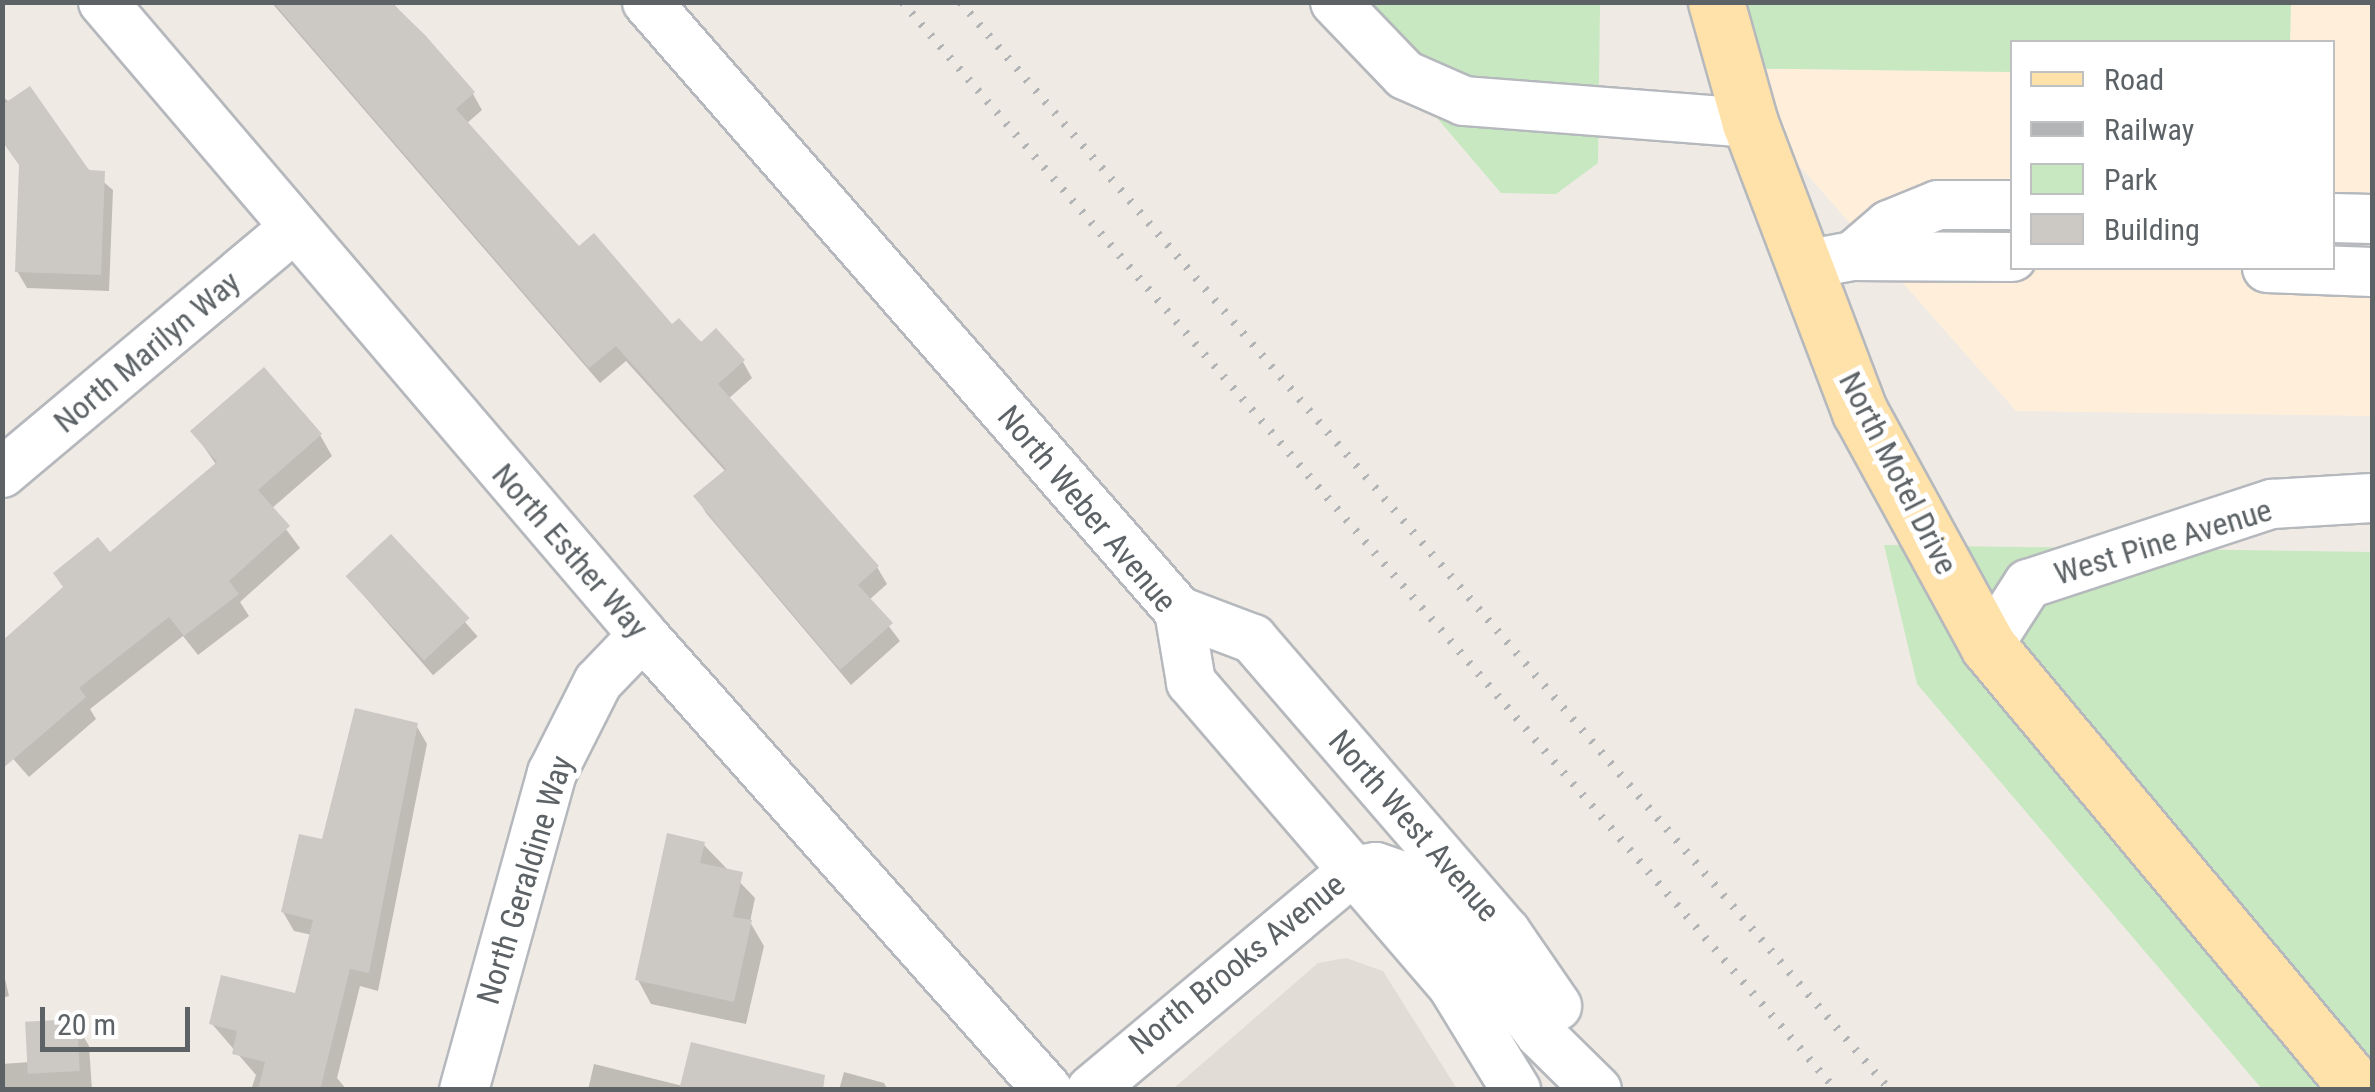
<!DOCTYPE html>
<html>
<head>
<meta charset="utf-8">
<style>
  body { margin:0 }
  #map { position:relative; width:2375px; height:1092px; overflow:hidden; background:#efebe4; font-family:"Roboto Condensed",sans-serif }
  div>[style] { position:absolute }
  .commercial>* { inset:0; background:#ffefda }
  .education>* { inset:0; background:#e1dcd5 }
  .green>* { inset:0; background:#c7e8c0 }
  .shadow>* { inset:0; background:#0003; transform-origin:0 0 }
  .building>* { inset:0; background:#ccc8c3; transform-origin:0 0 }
  .roads { filter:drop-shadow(2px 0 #b5b8bc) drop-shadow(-2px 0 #b5b8bc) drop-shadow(0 2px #b5b8bc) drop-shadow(0 -2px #b5b8bc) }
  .minor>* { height:48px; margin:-24px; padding:0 24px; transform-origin:24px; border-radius:24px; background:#fff }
  .major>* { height:55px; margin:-27.5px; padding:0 27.5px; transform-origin:27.5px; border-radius:27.5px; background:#ffe1aa }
  .rail>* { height:8px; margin-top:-4px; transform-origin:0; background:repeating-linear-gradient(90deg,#b3b4b5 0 2.5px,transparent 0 14.5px) }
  span { translate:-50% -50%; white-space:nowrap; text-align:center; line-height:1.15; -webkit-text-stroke:10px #fff; paint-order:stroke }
  .street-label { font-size:32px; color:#5c6265 }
  .frame { position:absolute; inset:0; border:5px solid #5c6265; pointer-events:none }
  .legend { position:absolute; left:2010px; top:40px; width:325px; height:230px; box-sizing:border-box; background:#fff; border:2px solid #bec0c1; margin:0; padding:12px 18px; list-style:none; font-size:30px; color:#5c6265 }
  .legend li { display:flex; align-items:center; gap:20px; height:50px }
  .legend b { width:50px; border:2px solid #bec0c1 }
  .scale { position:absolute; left:40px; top:1007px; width:150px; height:45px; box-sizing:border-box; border:5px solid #5c6265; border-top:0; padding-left:12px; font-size:30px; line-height:35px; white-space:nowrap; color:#5c6265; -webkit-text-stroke:8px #fff; paint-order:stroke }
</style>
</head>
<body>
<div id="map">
  <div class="commercial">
    <div style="clip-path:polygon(2291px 3px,2372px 3px,2372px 416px,2016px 411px,1713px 68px,2012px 72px,2012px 268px,2332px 268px,2332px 42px,2290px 42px)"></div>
  </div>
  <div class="education">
    <div style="clip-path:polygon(1346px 958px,1383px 971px,1457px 1089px,1173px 1089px,1318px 963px)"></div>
  </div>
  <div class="green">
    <div style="clip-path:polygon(1339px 3px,1600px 3px,1598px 163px,1556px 194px,1501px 193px)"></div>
    <div style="clip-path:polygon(1713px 3px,2291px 3px,2290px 42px,2012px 42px,2012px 72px,1713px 68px)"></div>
    <div style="clip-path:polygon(1884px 545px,2372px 552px,2372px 1089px,2262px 1089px,1917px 684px)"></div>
  </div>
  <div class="shadow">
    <div style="clip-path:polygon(271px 2px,392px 2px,473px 94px,482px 110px,466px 124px,578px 250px,672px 327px,743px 362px,752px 378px,728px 399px,877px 567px,887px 584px,869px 600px,900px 641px,851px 685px,706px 513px,696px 496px,726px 472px,626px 361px,600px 383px)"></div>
    <div style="clip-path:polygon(2px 96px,113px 190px,109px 291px,27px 288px,17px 271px,21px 167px,2px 140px)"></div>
    <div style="clip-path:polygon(193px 431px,320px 435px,332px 456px,271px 509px,300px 548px,240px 602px,249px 616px,198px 655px,183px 636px,90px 709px,96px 719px,29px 777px,8px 753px,110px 555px,217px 466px)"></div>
    <div style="left:391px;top:537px;width:132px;height:59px;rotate:49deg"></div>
    <div style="clip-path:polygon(416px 725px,427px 744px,378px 991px,360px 986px,337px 1078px,347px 1090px,251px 1090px,256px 1075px,212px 1024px,297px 997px,312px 935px,294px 931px,283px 912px,323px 842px)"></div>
    <div style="clip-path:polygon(703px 844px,755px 898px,750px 922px,764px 946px,746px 1024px,651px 1004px,638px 980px)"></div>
    <div style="clip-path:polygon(2px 966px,9px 996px,2px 998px)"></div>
    <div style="clip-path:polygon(75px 1022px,89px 1046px,92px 1090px,2px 1090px,2px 1064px,30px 1062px)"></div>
    <div style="clip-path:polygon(594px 1064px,683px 1086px,763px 1090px,588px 1090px)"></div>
    <div style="clip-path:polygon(844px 1072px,884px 1083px,888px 1090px,839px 1090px)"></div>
  </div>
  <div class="building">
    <div style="clip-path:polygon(273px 2px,391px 2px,425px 35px,475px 92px,456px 109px,579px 246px,594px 233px,672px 324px,679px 318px,701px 342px,716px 328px,745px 360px,718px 384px,879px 566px,858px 585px,893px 623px,840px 670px,693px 496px,726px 469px,616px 346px,589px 368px)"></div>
    <div style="clip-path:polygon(30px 86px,89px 170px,105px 171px,101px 275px,15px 272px,19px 165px,2px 141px,2px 105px)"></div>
    <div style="clip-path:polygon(264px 367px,322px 434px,258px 490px,290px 526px,229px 581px,239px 594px,184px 636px,169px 617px,79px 688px,86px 697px,2px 769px,2px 641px,63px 587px,53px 573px,98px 537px,110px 552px,217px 462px,190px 431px)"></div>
    <div style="left:391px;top:534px;width:115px;height:62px;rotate:47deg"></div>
    <div style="clip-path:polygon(355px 708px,418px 723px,369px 973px,350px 969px,320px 1090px,258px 1090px,265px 1062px,232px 1054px,237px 1031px,209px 1024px,221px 975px,295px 993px,313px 920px,281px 912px,299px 834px,322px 839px)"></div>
    <div style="clip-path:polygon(667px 833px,705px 842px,700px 863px,743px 872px,733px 917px,752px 920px,734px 1002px,635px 980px)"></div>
    <div style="left:77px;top:1019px;width:52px;height:52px;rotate:87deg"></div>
    <div style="clip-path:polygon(691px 1042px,825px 1075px,823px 1090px,679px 1090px)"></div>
  </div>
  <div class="roads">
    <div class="minor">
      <div style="left:103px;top:2px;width:832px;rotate:49.53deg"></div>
      <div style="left:643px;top:635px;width:609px;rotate:48.33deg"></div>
      <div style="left:647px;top:2px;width:809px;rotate:48.86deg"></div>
      <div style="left:1179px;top:611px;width:72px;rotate:80.4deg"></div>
      <div style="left:1191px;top:682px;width:402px;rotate:49.3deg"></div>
      <div style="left:1453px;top:987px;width:121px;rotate:58.5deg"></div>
      <div style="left:1335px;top:2px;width:101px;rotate:46.2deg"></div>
      <div style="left:1405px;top:75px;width:64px;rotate:23.8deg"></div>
      <div style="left:1464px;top:101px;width:287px;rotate:4.4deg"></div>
      <div style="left:2332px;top:218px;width:40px;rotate:1.4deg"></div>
      <div style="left:1853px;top:256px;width:48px;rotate:-40.7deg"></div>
      <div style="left:1889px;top:225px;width:53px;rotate:-22.2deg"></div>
      <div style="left:1938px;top:205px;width:74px"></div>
      <div style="left:1804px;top:265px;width:50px;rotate:-10.4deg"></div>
      <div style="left:1853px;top:256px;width:159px;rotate:0.4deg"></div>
      <div style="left:2267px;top:268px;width:105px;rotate:2.2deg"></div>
      <div style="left:2px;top:473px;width:378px;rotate:-40deg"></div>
      <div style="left:1179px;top:611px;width:79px;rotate:20.7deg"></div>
      <div style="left:1253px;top:639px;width:387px;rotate:49.2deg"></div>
      <div style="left:1506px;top:932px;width:90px;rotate:55.4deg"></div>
      <div style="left:1988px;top:646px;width:74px;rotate:-57.2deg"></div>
      <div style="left:2028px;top:584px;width:257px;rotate:-18.2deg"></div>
      <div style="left:2272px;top:504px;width:100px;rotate:-3.4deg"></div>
      <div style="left:464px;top:1090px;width:329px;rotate:-74.5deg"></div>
      <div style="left:552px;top:773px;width:102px;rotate:-63.2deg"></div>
      <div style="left:598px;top:682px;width:65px;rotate:-46.2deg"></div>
      <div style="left:1091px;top:1090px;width:341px;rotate:-39.9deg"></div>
      <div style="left:1353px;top:871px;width:23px;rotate:-10deg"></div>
      <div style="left:1376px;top:867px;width:52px;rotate:19.1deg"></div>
      <div style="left:1425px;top:884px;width:189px;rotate:52.5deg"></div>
      <div style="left:1540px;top:1034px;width:80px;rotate:44.5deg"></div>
    </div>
    <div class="major">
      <div style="left:1716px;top:2px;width:126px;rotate:74.3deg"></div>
      <div style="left:1750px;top:123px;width:309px;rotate:69.2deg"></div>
      <div style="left:1860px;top:412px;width:267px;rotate:61.3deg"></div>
      <div style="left:1988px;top:646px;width:579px;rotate:50.12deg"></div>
    </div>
  </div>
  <div class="rail">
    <div style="left:902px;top:2px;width:1434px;rotate:49.36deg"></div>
    <div style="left:960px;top:2px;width:1431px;rotate:49.48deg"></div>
  </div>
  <div class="street-label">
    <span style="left:147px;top:352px;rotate:-40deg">North Marilyn Way</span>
    <span style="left:1898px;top:473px;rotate:63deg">North Motel Drive</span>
    <span style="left:1087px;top:509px;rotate:50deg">North Weber Avenue</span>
    <span style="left:2163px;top:542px;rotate:-17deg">West Pine Avenue</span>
    <span style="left:570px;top:551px;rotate:49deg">North Esther Way</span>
    <span style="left:1414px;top:826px;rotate:49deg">North West Avenue</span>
    <span style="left:525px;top:880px;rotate:-73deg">North Geraldine Way</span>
    <span style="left:1237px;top:964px;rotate:-39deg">North Brooks Avenue</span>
  </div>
  <div class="frame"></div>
  <ul class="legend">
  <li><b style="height:12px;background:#ffe1aa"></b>Road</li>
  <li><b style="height:12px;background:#b3b4b5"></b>Railway</li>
  <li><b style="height:28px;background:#c7e8c0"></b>Park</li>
  <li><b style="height:28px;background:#ccc8c3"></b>Building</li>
  </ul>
  <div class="scale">20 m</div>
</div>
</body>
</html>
